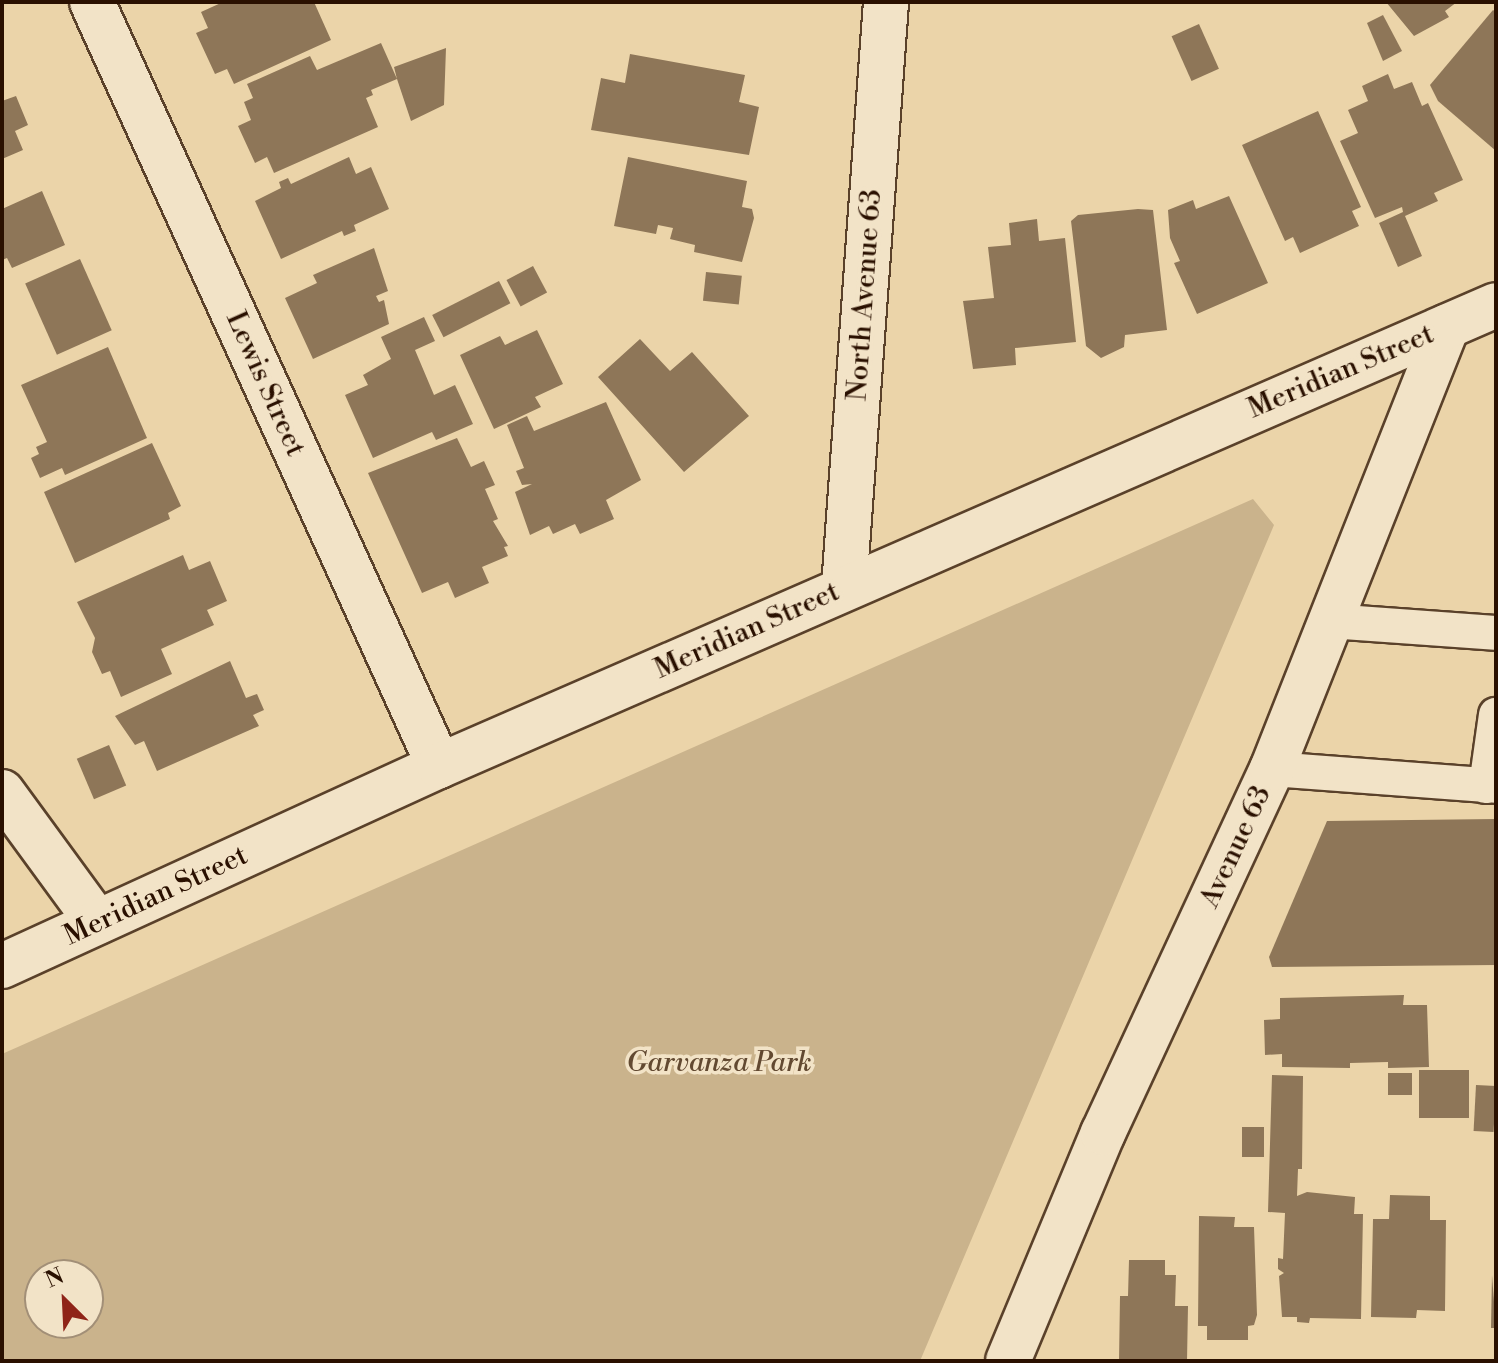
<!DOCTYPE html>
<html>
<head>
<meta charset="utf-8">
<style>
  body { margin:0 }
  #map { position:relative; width:1498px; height:1363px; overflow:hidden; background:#ebd4a9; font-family:"Libre Bodoni",serif }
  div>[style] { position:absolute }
  .green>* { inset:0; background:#cab38c }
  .building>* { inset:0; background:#8e7658; transform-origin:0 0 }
  .roads { filter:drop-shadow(2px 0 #5a412a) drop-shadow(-2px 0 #5a412a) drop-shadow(0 2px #5a412a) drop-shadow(0 -2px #5a412a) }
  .lane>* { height:34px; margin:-17px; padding:0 17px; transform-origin:17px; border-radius:17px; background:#f2e3c7 }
  .street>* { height:44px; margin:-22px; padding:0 22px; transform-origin:22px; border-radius:22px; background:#f2e3c7 }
  .secondary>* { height:44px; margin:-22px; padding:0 22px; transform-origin:22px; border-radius:22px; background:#f2e3c7 }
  span { translate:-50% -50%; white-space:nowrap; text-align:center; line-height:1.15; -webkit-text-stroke:7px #f2e3c7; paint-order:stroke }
  .street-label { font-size:28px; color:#2a1000 }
  .park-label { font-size:28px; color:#624931; font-style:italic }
  .frame { position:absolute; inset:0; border:4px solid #2a1000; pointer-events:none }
  .north { position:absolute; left:24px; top:1259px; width:80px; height:80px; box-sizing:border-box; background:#f2e3c7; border:2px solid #a28f77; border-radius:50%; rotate:336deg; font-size:22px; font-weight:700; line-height:32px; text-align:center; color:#2a1000 }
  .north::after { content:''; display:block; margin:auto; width:28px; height:36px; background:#8f2418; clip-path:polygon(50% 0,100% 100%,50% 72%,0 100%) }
</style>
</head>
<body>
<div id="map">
  <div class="green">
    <div style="clip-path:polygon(evenodd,1253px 499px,1274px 525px,920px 1361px,2px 1361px,2px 1054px,1253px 499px,40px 1275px,88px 1275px,88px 1323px,40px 1323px,40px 1275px)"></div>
  </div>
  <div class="building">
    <div style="clip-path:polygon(223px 2px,314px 2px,331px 40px,234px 84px,227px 69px,215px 74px,196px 33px,208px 28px,201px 12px)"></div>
    <div style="clip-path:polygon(1386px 2px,1457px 2px,1445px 11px,1449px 17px,1414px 36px)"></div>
    <div style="clip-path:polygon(1493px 10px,1496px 12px,1496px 151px,1438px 101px,1430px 85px)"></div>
    <div style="clip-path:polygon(1383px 15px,1402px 51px,1383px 61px,1367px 23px)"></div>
    <div style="left:1199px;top:24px;width:49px;height:30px;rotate:66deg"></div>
    <div style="clip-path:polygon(381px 43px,397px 79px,394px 67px,446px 48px,444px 105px,411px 121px,397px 79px,371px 90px,373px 95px,366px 98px,378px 127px,274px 173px,267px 157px,255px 163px,238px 126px,251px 120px,244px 102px,253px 98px,247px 84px,310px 56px,317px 70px)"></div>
    <div style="clip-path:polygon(630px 54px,745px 75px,739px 102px,759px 107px,749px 155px,591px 130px,601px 78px,625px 83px)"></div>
    <div style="clip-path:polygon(1388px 74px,1394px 89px,1412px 82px,1422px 106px,1428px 103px,1463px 180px,1434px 193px,1438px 201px,1405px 216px,1422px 256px,1398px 267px,1379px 223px,1403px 212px,1402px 207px,1375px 218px,1340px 141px,1358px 133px,1348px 110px,1368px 101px,1362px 86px)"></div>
    <div style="clip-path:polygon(16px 96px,28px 125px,15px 131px,23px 150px,2px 159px,2px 101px)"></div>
    <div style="clip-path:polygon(1318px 111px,1361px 207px,1352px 211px,1359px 226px,1300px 253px,1293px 237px,1285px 241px,1242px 145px)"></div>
    <div style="clip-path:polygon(349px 157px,356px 174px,371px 167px,389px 209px,354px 225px,356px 231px,344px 236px,342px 231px,281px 259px,255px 201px,281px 188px,279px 182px,288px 178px,291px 184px)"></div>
    <div style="clip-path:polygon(628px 157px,747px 181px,742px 207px,752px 209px,754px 218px,742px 262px,694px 252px,695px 245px,670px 239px,673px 228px,658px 225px,656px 234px,614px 226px)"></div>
    <div style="clip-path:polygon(42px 191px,65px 245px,12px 268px,7px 258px,2px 260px,2px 209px)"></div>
    <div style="clip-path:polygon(1229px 196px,1268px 283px,1197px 314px,1174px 263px,1180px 261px,1170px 238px,1168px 210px,1193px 200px,1196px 209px)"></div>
    <div style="clip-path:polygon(1138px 209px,1153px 210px,1167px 330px,1125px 335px,1124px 347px,1101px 358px,1086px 346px,1071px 221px,1078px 215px)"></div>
    <div style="clip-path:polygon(1037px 219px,1039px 241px,1065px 238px,1076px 342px,1015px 348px,1016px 365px,973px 369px,963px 301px,994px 298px,988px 247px,1011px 245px,1009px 223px)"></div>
    <div style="clip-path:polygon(374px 248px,388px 291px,376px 296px,379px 302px,384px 300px,389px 324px,313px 359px,285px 298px,317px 283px,313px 275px)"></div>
    <div style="left:80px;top:259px;width:78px;height:60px;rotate:66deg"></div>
    <div style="left:533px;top:266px;width:30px;height:30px;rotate:62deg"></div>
    <div style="left:706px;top:272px;width:36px;height:29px;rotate:6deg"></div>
    <div style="left:499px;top:281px;width:25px;height:75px;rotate:63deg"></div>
    <div style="clip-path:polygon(424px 317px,435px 341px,415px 350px,434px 395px,455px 385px,473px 424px,436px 440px,432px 432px,373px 458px,345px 395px,368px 385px,363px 375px,391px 359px,381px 337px)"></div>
    <div style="clip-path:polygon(537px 330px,563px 384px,535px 397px,541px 407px,494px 429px,460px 355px,500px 336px,505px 345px)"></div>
    <div style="clip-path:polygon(640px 339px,670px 371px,692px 352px,749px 416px,684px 472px,598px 377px)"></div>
    <div style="clip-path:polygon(108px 347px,147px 438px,65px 475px,62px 468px,40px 478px,31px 458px,39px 454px,36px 447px,47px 442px,21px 385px)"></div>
    <div style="clip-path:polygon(606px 402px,641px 480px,606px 500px,614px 519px,580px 534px,575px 524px,553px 534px,549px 526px,530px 535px,515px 492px,532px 484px,522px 485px,516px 471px,524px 468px,507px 425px,527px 416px,534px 431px)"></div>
    <div style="clip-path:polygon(457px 438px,471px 467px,484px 461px,495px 485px,485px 489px,498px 519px,493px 521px,508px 546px,504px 547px,508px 556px,482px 567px,489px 583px,455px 598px,448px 582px,422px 593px,368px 473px)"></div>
    <div style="clip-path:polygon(152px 443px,181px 506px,168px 513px,170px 519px,75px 563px,44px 492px)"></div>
    <div style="clip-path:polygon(183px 555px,189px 570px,210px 561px,227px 601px,207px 610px,214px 625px,161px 649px,172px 674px,121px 697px,110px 671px,102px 674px,92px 652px,95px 638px,77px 602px)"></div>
    <div style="clip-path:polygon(230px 661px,246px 698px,257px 694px,264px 710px,253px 715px,259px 726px,157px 771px,144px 741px,135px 745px,115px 716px)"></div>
    <div style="left:109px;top:745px;width:44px;height:35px;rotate:67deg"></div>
    <div style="clip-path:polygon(1496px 819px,1496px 965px,1272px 967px,1269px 957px,1327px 821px)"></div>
    <div style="clip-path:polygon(1404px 995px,1403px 1005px,1427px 1005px,1429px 1067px,1388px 1068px,1388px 1062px,1350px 1063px,1350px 1068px,1282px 1067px,1282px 1054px,1265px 1055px,1264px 1020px,1280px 1019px,1280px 998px)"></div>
    <div style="left:1419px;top:1070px;width:50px;height:48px"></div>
    <div style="left:1388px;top:1073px;width:24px;height:22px"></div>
    <div style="clip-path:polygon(1272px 1075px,1303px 1076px,1302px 1169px,1298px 1169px,1297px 1196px,1307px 1192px,1355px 1197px,1354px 1214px,1363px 1214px,1361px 1319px,1310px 1318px,1309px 1323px,1297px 1322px,1297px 1317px,1282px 1317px,1279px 1276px,1284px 1273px,1278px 1269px,1278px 1258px,1283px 1259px,1285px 1213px,1268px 1212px)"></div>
    <div style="left:1476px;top:1085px;width:20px;height:46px;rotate:3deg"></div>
    <div style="left:1242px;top:1127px;width:22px;height:30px"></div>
    <div style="clip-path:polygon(1390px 1195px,1430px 1196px,1430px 1220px,1446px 1220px,1445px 1311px,1417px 1310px,1416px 1318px,1371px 1317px,1373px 1219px,1389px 1219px)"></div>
    <div style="clip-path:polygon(1199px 1216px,1235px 1217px,1234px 1227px,1254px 1227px,1257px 1315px,1254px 1325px,1248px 1326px,1248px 1340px,1207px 1340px,1207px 1326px,1198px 1326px)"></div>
    <div style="clip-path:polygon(1129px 1260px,1165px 1260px,1165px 1275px,1176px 1275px,1175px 1306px,1188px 1306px,1187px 1361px,1119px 1361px,1120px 1296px,1128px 1296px)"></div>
    <div style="clip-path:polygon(1492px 1275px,1496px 1328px,1491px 1328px)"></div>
  </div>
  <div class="roads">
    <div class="lane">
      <div style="left:1329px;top:621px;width:167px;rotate:4.1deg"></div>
      <div style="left:1272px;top:769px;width:225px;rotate:4.3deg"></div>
      <div style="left:1486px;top:786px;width:72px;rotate:-82deg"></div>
    </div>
    <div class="street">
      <div style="left:92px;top:2px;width:839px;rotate:65.57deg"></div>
      <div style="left:844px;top:588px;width:588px;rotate:-85.9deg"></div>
      <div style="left:2px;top:792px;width:161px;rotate:53.8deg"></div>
      <div style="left:1008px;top:1361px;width:247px;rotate:-67.4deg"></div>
      <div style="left:1103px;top:1133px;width:401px;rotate:-65.1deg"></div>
      <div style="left:1272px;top:769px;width:476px;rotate:-68.4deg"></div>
    </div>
    <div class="secondary">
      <div style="left:2px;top:966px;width:481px;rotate:-24.6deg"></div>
      <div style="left:439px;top:766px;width:1153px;rotate:-23.56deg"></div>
    </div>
  </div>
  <div class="street-label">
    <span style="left:865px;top:295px;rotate:-86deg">North Avenue 63</span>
    <span style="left:1341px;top:372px;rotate:-23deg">Meridian Street</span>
    <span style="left:265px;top:384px;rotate:66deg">Lewis Street</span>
    <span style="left:747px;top:631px;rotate:-24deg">Meridian Street</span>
    <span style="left:1236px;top:847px;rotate:-65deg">Avenue 63</span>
    <span style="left:156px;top:896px;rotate:-25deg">Meridian Street</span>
  </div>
  <div class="park-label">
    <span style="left:719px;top:1063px">Garvanza Park</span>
  </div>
  <div class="frame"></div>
  <div class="north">N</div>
</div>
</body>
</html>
